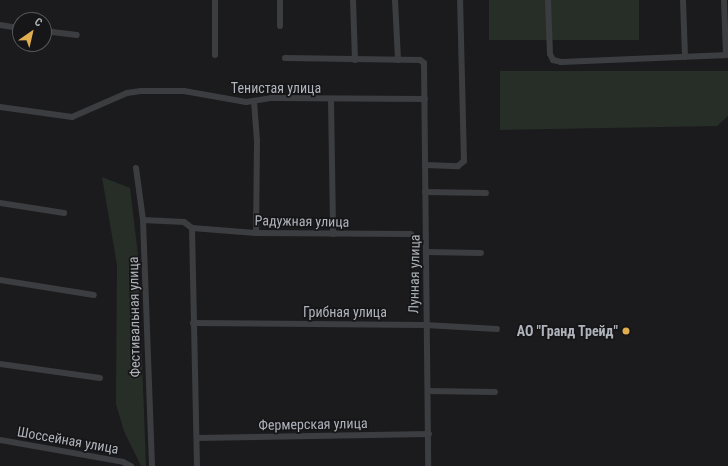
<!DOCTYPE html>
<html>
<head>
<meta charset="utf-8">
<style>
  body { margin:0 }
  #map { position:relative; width:728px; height:466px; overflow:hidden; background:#1b1b1d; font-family:"Roboto Condensed",sans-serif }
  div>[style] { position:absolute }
  .green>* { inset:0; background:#272e28; transform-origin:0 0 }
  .minor>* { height:6px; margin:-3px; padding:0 3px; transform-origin:3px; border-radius:3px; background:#3c3d41 }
  .dots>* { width:11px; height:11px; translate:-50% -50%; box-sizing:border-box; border:2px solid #161618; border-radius:50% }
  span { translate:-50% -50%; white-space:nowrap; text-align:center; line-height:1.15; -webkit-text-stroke:3.5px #161618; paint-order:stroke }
  .street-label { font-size:14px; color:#afb3bb }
  .poi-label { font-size:14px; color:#afb3bb; font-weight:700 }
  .right { translate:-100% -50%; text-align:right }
  .north { position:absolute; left:12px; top:12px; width:40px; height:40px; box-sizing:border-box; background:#161618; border:1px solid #535559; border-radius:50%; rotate:34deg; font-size:11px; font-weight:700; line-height:16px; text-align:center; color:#afb3bb }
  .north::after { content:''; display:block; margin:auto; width:14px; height:18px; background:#e0ad4f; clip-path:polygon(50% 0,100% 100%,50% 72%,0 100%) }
</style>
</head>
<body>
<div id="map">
  <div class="green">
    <div style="left:489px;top:0;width:150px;height:40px"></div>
    <div style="clip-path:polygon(500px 71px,728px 71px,728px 116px,717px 126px,500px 130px)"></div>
    <div style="clip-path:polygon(102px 177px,130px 188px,138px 255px,146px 466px,141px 466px,124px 431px,116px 404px,117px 265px)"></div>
  </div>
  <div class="minor">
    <div style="left:215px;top:0;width:55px;rotate:90deg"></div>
    <div style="left:353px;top:0;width:60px;rotate:88.1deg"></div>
    <div style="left:395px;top:0;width:60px;rotate:87.1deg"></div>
    <div style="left:548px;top:0;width:54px;rotate:87.9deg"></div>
    <div style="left:550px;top:54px;width:7px;rotate:63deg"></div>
    <div style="left:553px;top:60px;width:8px;rotate:14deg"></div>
    <div style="left:561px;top:62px;width:167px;rotate:-2.4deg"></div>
    <div style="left:683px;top:0;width:57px;rotate:88deg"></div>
    <div style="left:724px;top:0;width:55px;rotate:87.9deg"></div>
    <div style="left:0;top:25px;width:20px;rotate:9deg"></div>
    <div style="left:280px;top:26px;width:26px;rotate:-90deg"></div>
    <div style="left:44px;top:31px;width:33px;rotate:7deg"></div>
    <div style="left:285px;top:58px;width:135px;rotate:0.8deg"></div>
    <div style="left:420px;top:60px;width:5px;rotate:37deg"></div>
    <div style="left:424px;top:63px;width:403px;rotate:89.4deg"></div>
    <div style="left:331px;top:100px;width:134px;rotate:89.1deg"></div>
    <div style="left:254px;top:101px;width:40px;rotate:85.7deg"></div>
    <div style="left:257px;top:141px;width:92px;rotate:90.6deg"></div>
    <div style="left:0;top:107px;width:73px;rotate:7.9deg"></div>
    <div style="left:72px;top:117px;width:60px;rotate:-23.6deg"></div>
    <div style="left:127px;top:93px;width:14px;rotate:-8deg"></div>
    <div style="left:141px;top:91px;width:43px"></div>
    <div style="left:184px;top:91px;width:63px;rotate:10.1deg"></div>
    <div style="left:246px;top:102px;width:25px;rotate:-9deg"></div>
    <div style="left:271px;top:98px;width:154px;rotate:0.4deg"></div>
    <div style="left:425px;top:165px;width:33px;rotate:2deg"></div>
    <div style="left:458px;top:166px;width:8px;rotate:-40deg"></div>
    <div style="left:464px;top:161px;width:161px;rotate:-91.4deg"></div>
    <div style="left:136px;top:168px;width:52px;rotate:82.3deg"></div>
    <div style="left:143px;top:220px;width:246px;rotate:87.9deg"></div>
    <div style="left:425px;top:192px;width:61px;rotate:0.9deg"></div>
    <div style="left:0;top:203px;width:65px;rotate:8.9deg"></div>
    <div style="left:143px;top:220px;width:41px;rotate:2.8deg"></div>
    <div style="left:184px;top:222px;width:10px;rotate:37deg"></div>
    <div style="left:192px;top:228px;width:238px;rotate:88.8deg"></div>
    <div style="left:192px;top:228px;width:64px;rotate:4.5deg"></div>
    <div style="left:256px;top:233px;width:155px;rotate:0.4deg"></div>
    <div style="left:427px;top:252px;width:54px;rotate:1.1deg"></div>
    <div style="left:0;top:280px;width:95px;rotate:9.1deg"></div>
    <div style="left:193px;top:323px;width:232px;rotate:0.5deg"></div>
    <div style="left:425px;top:325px;width:72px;rotate:3.2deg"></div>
    <div style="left:0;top:364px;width:101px;rotate:8deg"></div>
    <div style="left:428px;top:391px;width:67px;rotate:0.9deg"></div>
    <div style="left:197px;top:438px;width:232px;rotate:-1deg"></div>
    <div style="left:0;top:440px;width:125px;rotate:10.1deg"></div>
    <div style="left:123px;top:462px;width:9px;rotate:27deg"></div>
  </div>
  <div class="dots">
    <div style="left:626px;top:331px;background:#e0ad4f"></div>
  </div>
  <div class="street-label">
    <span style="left:276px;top:88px">Тенистая улица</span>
    <span style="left:302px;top:221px;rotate:1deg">Радужная улица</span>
    <span style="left:414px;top:274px;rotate:-89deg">Лунная улица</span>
    <span style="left:345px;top:312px">Грибная улица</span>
    <span style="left:134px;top:317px;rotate:-91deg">Фестивальная улица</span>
    <span style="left:313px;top:424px;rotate:-1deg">Фермерская улица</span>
    <span style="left:68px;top:440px;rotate:10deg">Шоссейная улица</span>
  </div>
  <div class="poi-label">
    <span class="right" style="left:618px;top:331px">АО "Гранд Трейд"</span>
  </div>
  <div class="north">С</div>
</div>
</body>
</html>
